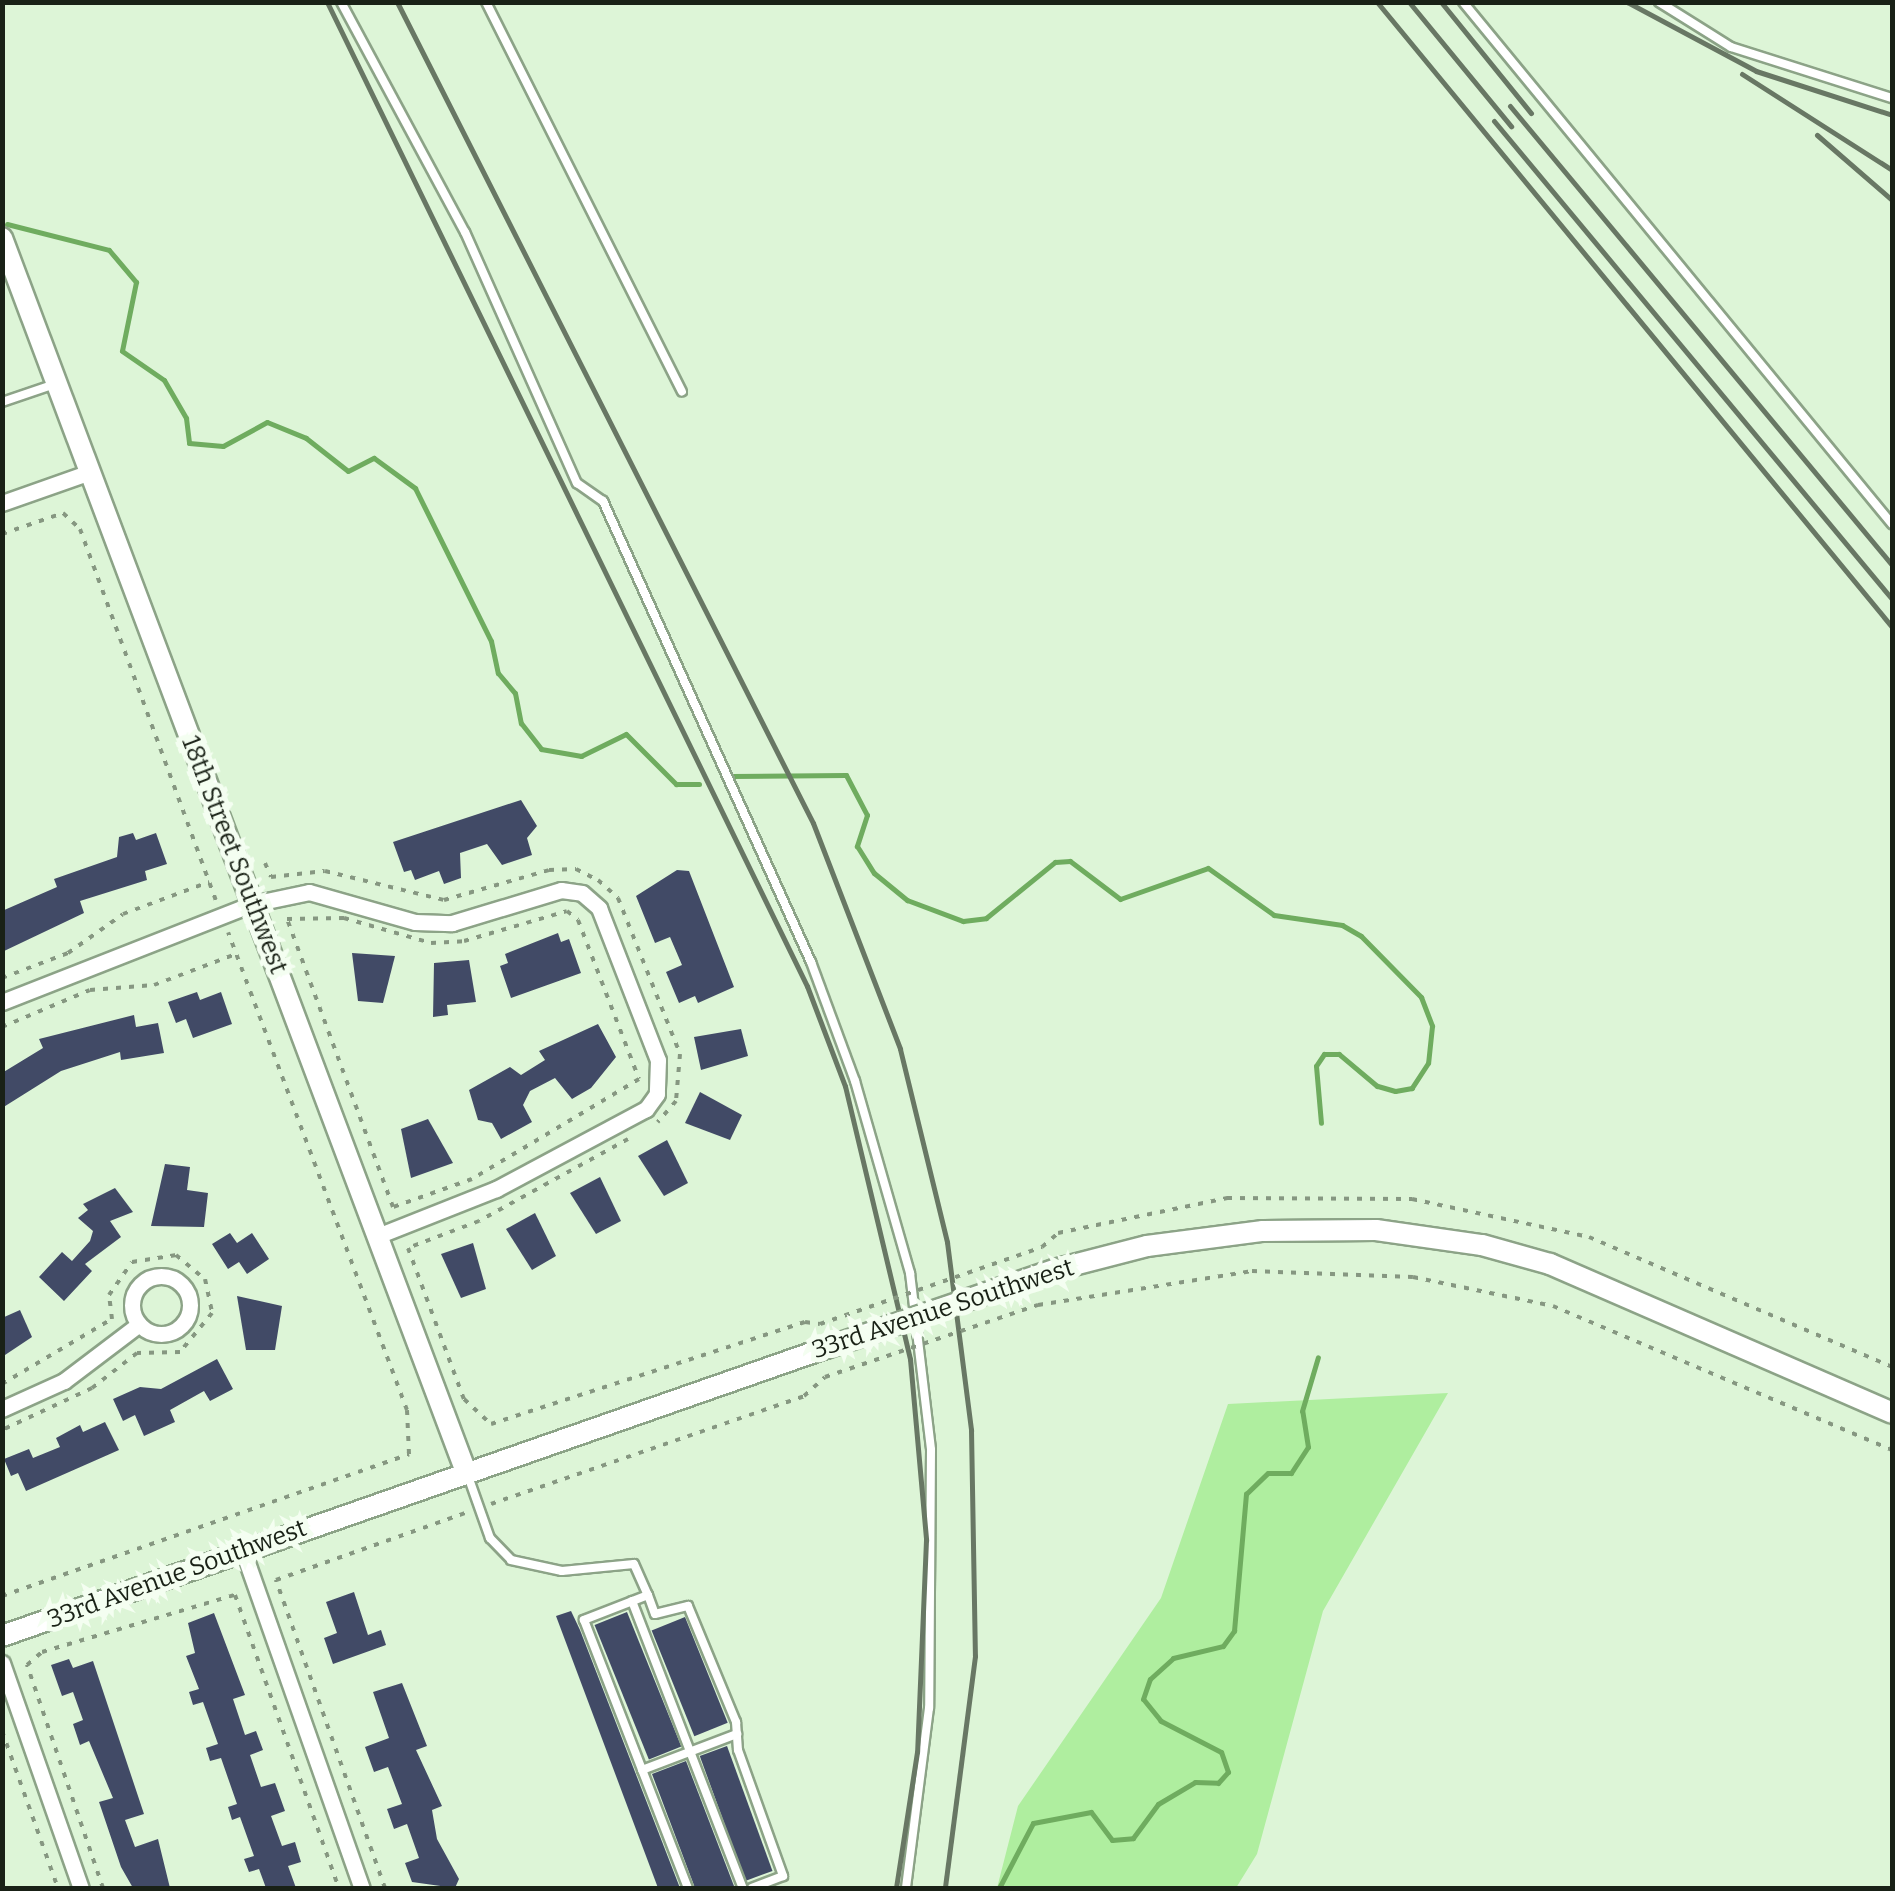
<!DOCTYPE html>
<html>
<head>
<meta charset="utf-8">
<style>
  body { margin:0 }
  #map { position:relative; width:1895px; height:1891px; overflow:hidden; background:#ddf5d7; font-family:Bitter,serif }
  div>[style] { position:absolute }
  .green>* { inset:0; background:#afee9f }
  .stream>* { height:5px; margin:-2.5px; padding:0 2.5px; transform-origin:2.5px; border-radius:2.5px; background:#6fac5f }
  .building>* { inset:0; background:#414a66; transform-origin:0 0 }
  .path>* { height:4px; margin-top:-2px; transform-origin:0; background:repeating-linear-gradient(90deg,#869781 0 5px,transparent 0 13px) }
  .roads { filter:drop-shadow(2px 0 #8ca387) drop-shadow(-2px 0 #8ca387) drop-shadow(0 2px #8ca387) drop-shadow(0 -2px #8ca387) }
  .service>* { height:8px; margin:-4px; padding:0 4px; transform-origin:4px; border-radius:4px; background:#fff }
  .minor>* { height:15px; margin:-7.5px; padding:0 7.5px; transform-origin:7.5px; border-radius:7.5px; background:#fff }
  .minor>.ring { margin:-7.5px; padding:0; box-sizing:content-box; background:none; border:15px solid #fff; border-radius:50% }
  .tertiary>* { height:20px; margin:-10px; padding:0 10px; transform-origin:10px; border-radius:10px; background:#fff }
  .rail>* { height:5px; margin:-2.5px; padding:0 2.5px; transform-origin:2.5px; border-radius:2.5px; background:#687764 }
  .path-bridge>* { height:4px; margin-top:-2px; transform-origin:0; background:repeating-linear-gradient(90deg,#869781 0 5px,transparent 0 13px) }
  .bridges { filter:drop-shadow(2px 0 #8ca387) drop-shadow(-2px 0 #8ca387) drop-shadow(0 2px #8ca387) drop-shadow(0 -2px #8ca387) }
  .tertiary-bridge>* { height:20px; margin:-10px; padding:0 10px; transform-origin:10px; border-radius:10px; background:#fff }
  span { translate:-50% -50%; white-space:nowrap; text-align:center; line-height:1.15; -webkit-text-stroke:10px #f4fef1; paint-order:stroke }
  .street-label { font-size:25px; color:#192116 }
  .frame { position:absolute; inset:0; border:5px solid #192116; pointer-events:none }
</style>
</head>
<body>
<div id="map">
  <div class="green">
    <div style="clip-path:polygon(1448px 1393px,1323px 1611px,1257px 1854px,1236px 1888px,997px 1888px,1018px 1806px,1161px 1598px,1228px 1404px)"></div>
  </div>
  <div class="stream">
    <div style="left:7px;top:224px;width:105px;rotate:14.3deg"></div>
    <div style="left:109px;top:250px;width:42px;rotate:49.8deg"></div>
    <div style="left:136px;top:282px;width:70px;rotate:101.5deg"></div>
    <div style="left:122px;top:351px;width:51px;rotate:34.6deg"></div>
    <div style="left:164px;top:380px;width:44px;rotate:59.9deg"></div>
    <div style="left:186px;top:418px;width:25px;rotate:83deg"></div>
    <div style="left:189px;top:443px;width:34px;rotate:5deg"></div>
    <div style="left:223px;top:446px;width:50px;rotate:-28.6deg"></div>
    <div style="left:267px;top:422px;width:42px;rotate:22.3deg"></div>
    <div style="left:306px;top:438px;width:53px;rotate:38.2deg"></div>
    <div style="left:348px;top:471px;width:29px;rotate:-27deg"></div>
    <div style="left:374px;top:458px;width:51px;rotate:36.2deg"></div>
    <div style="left:415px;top:488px;width:171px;rotate:63.6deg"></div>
    <div style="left:491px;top:641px;width:33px;rotate:78deg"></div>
    <div style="left:498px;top:673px;width:26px;rotate:50deg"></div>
    <div style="left:515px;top:693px;width:31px;rotate:79deg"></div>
    <div style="left:521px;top:723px;width:33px;rotate:52deg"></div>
    <div style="left:541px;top:749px;width:41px;rotate:9.9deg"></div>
    <div style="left:581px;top:756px;width:50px;rotate:-26.1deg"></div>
    <div style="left:626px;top:734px;width:71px;rotate:45deg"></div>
    <div style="left:676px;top:784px;width:23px"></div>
    <div style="left:732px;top:776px;width:114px;rotate:-0.5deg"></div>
    <div style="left:846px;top:775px;width:45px;rotate:62.3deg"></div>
    <div style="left:867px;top:815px;width:33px;rotate:108deg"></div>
    <div style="left:857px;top:846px;width:32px;rotate:58deg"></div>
    <div style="left:874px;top:873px;width:43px;rotate:39.3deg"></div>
    <div style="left:907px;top:900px;width:60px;rotate:20.6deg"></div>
    <div style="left:963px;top:921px;width:23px;rotate:-7deg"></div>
    <div style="left:986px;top:918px;width:89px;rotate:-39.1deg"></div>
    <div style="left:1055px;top:862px;width:15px;rotate:-4deg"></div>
    <div style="left:1070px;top:861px;width:63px;rotate:37.2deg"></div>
    <div style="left:1120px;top:899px;width:93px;rotate:-19.4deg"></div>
    <div style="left:1208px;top:868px;width:81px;rotate:35.5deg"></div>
    <div style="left:1274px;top:915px;width:69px;rotate:8.4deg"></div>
    <div style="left:1342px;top:925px;width:22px;rotate:30deg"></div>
    <div style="left:1361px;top:936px;width:86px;rotate:45.5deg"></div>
    <div style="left:1421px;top:997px;width:31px;rotate:69deg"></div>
    <div style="left:1432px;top:1026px;width:37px;rotate:96deg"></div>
    <div style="left:1428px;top:1063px;width:30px;rotate:123deg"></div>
    <div style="left:1412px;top:1088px;width:17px;rotate:170deg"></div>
    <div style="left:1395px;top:1091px;width:19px;rotate:-164deg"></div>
    <div style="left:1377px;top:1086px;width:50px;rotate:-139.9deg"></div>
    <div style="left:1339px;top:1054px;width:15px;rotate:180deg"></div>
    <div style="left:1324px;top:1054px;width:14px;rotate:124deg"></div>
    <div style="left:1316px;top:1066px;width:57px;rotate:85deg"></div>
    <div style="left:999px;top:1888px;width:73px;rotate:-62.4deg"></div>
    <div style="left:1033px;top:1823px;width:59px;rotate:-10.7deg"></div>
    <div style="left:1091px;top:1812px;width:35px;rotate:53deg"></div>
    <div style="left:1112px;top:1840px;width:21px;rotate:-5deg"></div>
    <div style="left:1133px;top:1838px;width:42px;rotate:-53.7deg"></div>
    <div style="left:1158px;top:1804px;width:43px;rotate:-30.7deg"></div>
    <div style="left:1195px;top:1782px;width:23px;rotate:2deg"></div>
    <div style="left:1218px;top:1783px;width:15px;rotate:-48deg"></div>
    <div style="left:1228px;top:1772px;width:21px;rotate:-109deg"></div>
    <div style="left:1221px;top:1752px;width:68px;rotate:-152.7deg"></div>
    <div style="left:1161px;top:1721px;width:28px;rotate:-129deg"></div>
    <div style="left:1143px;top:1699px;width:21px;rotate:-71deg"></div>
    <div style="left:1150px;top:1679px;width:31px;rotate:-42deg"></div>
    <div style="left:1173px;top:1658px;width:51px;rotate:-13.5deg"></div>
    <div style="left:1223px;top:1646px;width:19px;rotate:-54deg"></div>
    <div style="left:1234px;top:1631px;width:138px;rotate:-85deg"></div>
    <div style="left:1246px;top:1494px;width:30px;rotate:-44deg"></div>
    <div style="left:1268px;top:1473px;width:23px"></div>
    <div style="left:1291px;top:1473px;width:31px;rotate:-57deg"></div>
    <div style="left:1308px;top:1447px;width:36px;rotate:-99deg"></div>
    <div style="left:1302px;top:1411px;width:56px;rotate:-73.5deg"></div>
  </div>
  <div class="building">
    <div style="clip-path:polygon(521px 800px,537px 826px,527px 838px,532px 855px,502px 865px,487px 844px,460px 853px,461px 878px,444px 884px,439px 871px,415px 880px,411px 870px,404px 872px,393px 842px)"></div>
    <div style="clip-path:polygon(133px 833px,136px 840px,156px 833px,167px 864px,145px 871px,147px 880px,80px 901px,84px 913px,2px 952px,2px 911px,57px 887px,54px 879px,117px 857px,119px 837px)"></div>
    <div style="clip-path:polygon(677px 870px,689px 871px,734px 987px,698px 1003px,695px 996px,679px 1003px,666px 972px,682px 965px,670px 937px,655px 943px,636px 896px)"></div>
    <div style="clip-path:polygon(558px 933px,561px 942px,569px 939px,581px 973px,511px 998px,500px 966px,508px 963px,505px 954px)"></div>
    <div style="clip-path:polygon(352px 953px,395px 956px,383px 1003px,358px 1001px)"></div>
    <div style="clip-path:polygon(469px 960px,476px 1002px,447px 1005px,448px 1015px,433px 1017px,434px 963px)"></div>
    <div style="clip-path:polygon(197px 992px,200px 1000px,221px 992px,232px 1024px,193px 1038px,186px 1019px,176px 1023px,168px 1002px)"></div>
    <div style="clip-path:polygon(134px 1015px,136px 1027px,158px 1023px,164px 1053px,121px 1060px,120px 1052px,61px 1071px,2px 1108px,2px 1073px,43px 1048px,39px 1039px)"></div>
    <div style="clip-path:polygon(598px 1024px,616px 1057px,591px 1088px,572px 1099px,555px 1078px,530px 1091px,523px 1105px,532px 1122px,501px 1139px,492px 1123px,478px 1120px,469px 1090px,510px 1067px,521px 1075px,545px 1060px,539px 1051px)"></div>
    <div style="clip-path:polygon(741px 1029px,748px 1056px,701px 1070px,694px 1037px)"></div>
    <div style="clip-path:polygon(700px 1092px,742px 1115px,730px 1140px,685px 1123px)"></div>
    <div style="clip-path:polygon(428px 1119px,453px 1163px,411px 1178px,401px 1129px)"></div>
    <div style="clip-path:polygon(667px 1140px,688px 1183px,664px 1196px,638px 1156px)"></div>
    <div style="clip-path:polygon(165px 1164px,190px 1167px,187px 1190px,208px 1193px,204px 1227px,151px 1226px)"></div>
    <div style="clip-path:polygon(600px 1177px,621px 1221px,596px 1234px,570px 1193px)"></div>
    <div style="clip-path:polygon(115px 1188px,133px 1212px,110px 1221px,121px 1237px,85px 1264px,92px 1271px,64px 1301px,39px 1277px,62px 1252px,72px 1261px,90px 1241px,93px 1231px,78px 1218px,88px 1210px,83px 1204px)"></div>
    <div style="clip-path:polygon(535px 1213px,556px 1256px,532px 1270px,506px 1229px)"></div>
    <div style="clip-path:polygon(230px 1233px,237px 1243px,252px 1233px,269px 1259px,247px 1274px,239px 1262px,228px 1269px,212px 1244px)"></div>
    <div style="clip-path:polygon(473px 1243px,486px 1289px,461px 1298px,441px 1254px)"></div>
    <div style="clip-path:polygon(237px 1296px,282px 1306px,275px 1350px,246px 1350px)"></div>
    <div style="clip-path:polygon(20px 1310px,32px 1337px,2px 1357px,2px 1318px)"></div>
    <div style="clip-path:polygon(217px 1359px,233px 1389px,210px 1401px,204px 1391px,170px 1410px,175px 1422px,144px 1436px,135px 1415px,123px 1421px,113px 1399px,140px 1387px,161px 1389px)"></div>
    <div style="clip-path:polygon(105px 1422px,119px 1450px,26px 1491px,18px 1473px,11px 1476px,4px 1459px,29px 1449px,33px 1458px,60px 1447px,56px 1438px,80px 1425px,83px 1432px)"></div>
    <div style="clip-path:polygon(354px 1592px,368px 1635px,381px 1630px,386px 1645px,333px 1664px,324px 1638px,337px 1633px,326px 1602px)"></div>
    <div style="clip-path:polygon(571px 1611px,580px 1630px,680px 1888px,658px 1888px,556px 1616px)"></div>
    <div style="left:627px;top:1612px;width:145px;height:35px;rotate:68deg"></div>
    <div style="clip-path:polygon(214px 1613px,245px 1695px,233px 1699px,245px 1735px,256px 1731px,263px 1750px,250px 1755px,261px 1787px,275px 1783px,285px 1811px,271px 1816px,282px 1846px,295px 1842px,301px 1862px,288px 1866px,296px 1888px,266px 1888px,259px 1869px,249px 1872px,244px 1859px,254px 1856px,240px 1817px,232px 1820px,228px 1807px,237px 1804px,221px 1758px,210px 1761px,206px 1748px,218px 1744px,203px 1702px,193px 1705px,189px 1692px,199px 1689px,186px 1656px,195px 1653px,188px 1623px)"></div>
    <div style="left:685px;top:1617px;width:114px;height:36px;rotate:68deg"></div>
    <div style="clip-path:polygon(69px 1659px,73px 1668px,93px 1661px,144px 1814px,125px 1820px,135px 1847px,158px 1839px,170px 1888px,133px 1888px,121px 1867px,99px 1802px,113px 1798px,89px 1741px,80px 1745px,73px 1724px,83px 1720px,73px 1692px,62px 1696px,51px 1665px)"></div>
    <div style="clip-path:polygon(402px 1683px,427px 1746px,416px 1750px,442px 1806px,432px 1810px,437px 1839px,459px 1879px,455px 1888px,412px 1882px,405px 1863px,419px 1858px,407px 1824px,394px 1829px,387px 1809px,402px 1804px,388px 1767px,374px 1772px,365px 1747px,389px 1738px,373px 1692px)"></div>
    <div style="left:727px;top:1746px;width:133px;height:29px;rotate:70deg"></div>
    <div style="clip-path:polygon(686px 1761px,734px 1886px,729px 1888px,695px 1888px,652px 1774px)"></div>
  </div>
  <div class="path">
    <div style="left:2px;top:534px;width:65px;rotate:-19deg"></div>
    <div style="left:63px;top:513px;width:23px;rotate:43deg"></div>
    <div style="left:80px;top:529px;width:395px;rotate:69.9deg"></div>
    <div style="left:265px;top:863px;width:15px;rotate:67deg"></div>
    <div style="left:271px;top:877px;width:54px;rotate:-6.3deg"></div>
    <div style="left:325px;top:871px;width:122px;rotate:13.7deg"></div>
    <div style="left:444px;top:900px;width:109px;rotate:-15.9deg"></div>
    <div style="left:549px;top:870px;width:27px;rotate:-2deg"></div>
    <div style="left:576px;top:869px;width:25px;rotate:27deg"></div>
    <div style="left:598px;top:880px;width:27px;rotate:42deg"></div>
    <div style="left:618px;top:898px;width:168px;rotate:68.3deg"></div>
    <div style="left:680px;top:1054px;width:47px;rotate:94.9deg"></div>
    <div style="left:676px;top:1101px;width:28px;rotate:131deg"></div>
    <div style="left:567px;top:911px;width:14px;rotate:39deg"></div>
    <div style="left:578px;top:920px;width:170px;rotate:69deg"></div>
    <div style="left:639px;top:1079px;width:195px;rotate:149.1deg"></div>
    <div style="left:472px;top:1179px;width:84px;rotate:160.5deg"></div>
    <div style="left:393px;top:1207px;width:307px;rotate:-110.2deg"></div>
    <div style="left:287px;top:919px;width:57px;rotate:-1deg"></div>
    <div style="left:344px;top:918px;width:91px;rotate:16deg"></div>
    <div style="left:431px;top:943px;width:33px;rotate:-3deg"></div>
    <div style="left:464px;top:941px;width:107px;rotate:-16.2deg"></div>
    <div style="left:2px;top:978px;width:71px;rotate:-20.7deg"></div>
    <div style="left:68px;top:953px;width:67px;rotate:-35.3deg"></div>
    <div style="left:123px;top:914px;width:92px;rotate:-20.4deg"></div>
    <div style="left:2px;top:1027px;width:95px;rotate:-22.8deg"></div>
    <div style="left:90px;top:990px;width:64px;rotate:-4.5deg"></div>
    <div style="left:154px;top:985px;width:88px;rotate:-20.7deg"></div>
    <div style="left:628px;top:1139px;width:170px;rotate:151.2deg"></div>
    <div style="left:479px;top:1221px;width:76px;rotate:159.2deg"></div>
    <div style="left:408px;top:1248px;width:161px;rotate:69.7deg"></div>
    <div style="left:464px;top:1399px;width:37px;rotate:43deg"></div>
    <div style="left:491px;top:1424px;width:330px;rotate:-18deg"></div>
    <div style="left:805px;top:1322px;width:15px;rotate:8deg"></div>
    <div style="left:1042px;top:1247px;width:21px;rotate:-41deg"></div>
    <div style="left:1058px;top:1233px;width:173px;rotate:-11.7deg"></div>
    <div style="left:1227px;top:1198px;width:185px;rotate:0.3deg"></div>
    <div style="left:1412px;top:1199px;width:181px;rotate:12.1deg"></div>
    <div style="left:1589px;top:1237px;width:330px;rotate:23.2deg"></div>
    <div style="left:1038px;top:1305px;width:217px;rotate:-9deg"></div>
    <div style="left:1252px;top:1271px;width:161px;rotate:2.1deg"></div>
    <div style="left:1413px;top:1277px;width:143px;rotate:11.7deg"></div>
    <div style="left:1553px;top:1306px;width:368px;rotate:23deg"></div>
    <div style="left:2px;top:1384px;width:128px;rotate:-30.6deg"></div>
    <div style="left:112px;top:1319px;width:24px;rotate:-97deg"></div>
    <div style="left:109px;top:1295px;width:40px;rotate:-55.1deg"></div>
    <div style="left:132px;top:1262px;width:45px;rotate:-9deg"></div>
    <div style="left:176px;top:1255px;width:38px;rotate:40deg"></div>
    <div style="left:205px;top:1279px;width:35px;rotate:78deg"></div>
    <div style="left:212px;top:1313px;width:50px;rotate:129.4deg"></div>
    <div style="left:180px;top:1352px;width:43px;rotate:178.7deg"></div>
    <div style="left:137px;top:1353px;width:57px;rotate:142.1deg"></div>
    <div style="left:92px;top:1388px;width:99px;rotate:155deg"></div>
    <div style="left:491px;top:1504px;width:331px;rotate:-19deg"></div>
    <div style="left:804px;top:1396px;width:28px;rotate:-42deg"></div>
    <div style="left:2px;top:1596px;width:431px;rotate:-19.2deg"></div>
    <div style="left:409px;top:1454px;width:44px;rotate:-92.6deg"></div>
    <div style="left:407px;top:1410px;width:510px;rotate:-110.53deg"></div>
    <div style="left:2px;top:1731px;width:167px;rotate:70.4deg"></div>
    <div style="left:103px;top:1888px;width:236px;rotate:-108.8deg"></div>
    <div style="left:27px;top:1665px;width:20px;rotate:-41deg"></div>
    <div style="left:42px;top:1652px;width:201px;rotate:-16.5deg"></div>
    <div style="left:235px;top:1595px;width:311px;rotate:70.5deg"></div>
    <div style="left:385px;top:1888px;width:327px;rotate:-109.5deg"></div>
    <div style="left:276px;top:1580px;width:204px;rotate:-19.5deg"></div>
  </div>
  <div class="roads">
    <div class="service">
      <div style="left:341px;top:2px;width:261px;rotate:61.7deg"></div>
      <div style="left:465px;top:232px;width:275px;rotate:66deg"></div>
      <div style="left:577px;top:483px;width:32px;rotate:35deg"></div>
      <div style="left:603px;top:501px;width:506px;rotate:65.72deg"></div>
      <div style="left:811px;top:962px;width:127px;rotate:69.7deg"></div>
      <div style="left:855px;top:1081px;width:200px;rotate:74deg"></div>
      <div style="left:910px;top:1273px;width:178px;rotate:83.2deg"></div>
      <div style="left:931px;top:1450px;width:258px;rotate:90.4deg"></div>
      <div style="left:929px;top:1708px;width:181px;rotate:97.3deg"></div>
      <div style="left:486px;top:2px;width:436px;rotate:63.3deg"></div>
      <div style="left:1463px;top:2px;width:676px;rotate:50.59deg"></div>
      <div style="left:1659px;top:2px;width:85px;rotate:32deg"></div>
      <div style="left:1731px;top:47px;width:169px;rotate:17.6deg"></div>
      <div style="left:2px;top:402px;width:56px;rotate:-18.8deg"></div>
      <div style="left:468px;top:1476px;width:66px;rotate:70.5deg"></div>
      <div style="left:490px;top:1538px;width:30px;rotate:46deg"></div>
      <div style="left:511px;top:1560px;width:52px;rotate:12.2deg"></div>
      <div style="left:562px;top:1571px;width:72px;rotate:-5.6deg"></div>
      <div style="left:634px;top:1564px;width:34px;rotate:66deg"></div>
      <div style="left:648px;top:1595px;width:69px;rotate:158.7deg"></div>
      <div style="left:584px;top:1620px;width:287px;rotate:68.8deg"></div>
      <div style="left:648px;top:1595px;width:20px;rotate:70deg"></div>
      <div style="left:655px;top:1614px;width:34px;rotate:-14deg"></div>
      <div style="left:688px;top:1606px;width:126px;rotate:67.5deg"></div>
      <div style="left:736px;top:1722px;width:28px;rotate:86deg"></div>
      <div style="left:738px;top:1750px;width:134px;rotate:70.3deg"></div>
      <div style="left:783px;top:1876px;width:33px;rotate:159deg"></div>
      <div style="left:632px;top:1601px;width:308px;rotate:68.9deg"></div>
      <div style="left:642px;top:1770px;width:102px;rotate:-20.8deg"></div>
    </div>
    <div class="minor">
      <div style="left:2px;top:503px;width:93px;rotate:-19.4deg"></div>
      <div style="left:2px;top:1002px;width:269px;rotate:-21.4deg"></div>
      <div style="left:252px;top:904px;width:58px;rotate:-11.9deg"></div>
      <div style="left:309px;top:892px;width:110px;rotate:15.8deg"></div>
      <div style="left:415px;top:922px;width:37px;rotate:2deg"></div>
      <div style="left:452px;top:923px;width:114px;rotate:-16.8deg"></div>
      <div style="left:561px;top:890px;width:21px;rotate:8deg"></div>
      <div style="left:582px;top:893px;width:23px;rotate:41deg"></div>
      <div style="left:599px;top:908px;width:163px;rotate:68.8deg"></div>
      <div style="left:658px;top:1060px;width:34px;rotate:92deg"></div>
      <div style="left:657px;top:1094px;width:19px;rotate:126deg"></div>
      <div style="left:646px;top:1109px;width:170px;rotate:151.9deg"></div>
      <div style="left:496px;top:1189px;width:128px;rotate:158.4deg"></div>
      <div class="ring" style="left:132px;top:1276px;width:43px;height:43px"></div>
      <div style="left:2px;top:1409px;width:68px;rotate:-24.3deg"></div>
      <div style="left:64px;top:1381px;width:94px;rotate:-37.2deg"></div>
      <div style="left:243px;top:1551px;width:357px;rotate:70.6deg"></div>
      <div style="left:2px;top:1663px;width:238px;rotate:70.7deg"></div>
    </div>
    <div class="tertiary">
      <div style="left:2px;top:238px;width:1318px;rotate:69.39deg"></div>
      <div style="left:1054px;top:1270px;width:96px;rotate:-14.5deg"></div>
      <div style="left:1147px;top:1246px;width:117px;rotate:-7.4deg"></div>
      <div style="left:1263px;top:1231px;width:113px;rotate:-0.5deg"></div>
      <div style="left:1376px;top:1230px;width:107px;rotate:8.1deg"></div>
      <div style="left:1482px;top:1245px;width:71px;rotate:15.6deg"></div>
      <div style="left:1550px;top:1264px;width:373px;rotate:23.5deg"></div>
      <div style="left:2px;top:1636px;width:873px;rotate:-19.27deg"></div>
    </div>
  </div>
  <div class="rail">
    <div style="left:327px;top:2px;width:1095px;rotate:64deg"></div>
    <div style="left:807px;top:986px;width:107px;rotate:69.2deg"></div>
    <div style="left:845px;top:1086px;width:281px;rotate:76.6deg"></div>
    <div style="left:910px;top:1359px;width:182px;rotate:84.9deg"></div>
    <div style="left:926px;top:1540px;width:212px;rotate:92.4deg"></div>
    <div style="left:917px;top:1752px;width:138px;rotate:98.8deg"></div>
    <div style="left:397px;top:2px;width:920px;rotate:63.13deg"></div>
    <div style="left:813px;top:823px;width:242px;rotate:68.9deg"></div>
    <div style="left:900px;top:1049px;width:199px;rotate:76.3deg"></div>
    <div style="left:947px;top:1242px;width:190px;rotate:82.7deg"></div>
    <div style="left:971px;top:1430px;width:226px;rotate:89deg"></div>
    <div style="left:975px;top:1656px;width:234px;rotate:97.4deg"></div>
    <div style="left:1377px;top:2px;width:810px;rotate:50.51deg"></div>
    <div style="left:1409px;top:2px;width:161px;rotate:50.6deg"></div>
    <div style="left:1441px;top:2px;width:143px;rotate:51deg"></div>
    <div style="left:1627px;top:2px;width:146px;rotate:28.1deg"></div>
    <div style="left:1756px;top:71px;width:143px;rotate:17.9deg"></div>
    <div style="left:1742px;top:74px;width:178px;rotate:32.6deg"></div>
    <div style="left:1510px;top:106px;width:597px;rotate:50.23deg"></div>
    <div style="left:1494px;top:121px;width:622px;rotate:50.22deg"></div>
    <div style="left:1817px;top:135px;width:99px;rotate:40.9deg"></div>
  </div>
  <div class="path-bridge">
    <div style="left:820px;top:1324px;width:235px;rotate:-19.1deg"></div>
    <div style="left:825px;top:1377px;width:225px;rotate:-18.7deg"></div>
  </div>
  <div class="bridges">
    <div class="tertiary-bridge">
      <div style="left:826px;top:1348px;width:241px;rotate:-18.9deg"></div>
    </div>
  </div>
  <div class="street-label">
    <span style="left:234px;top:855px;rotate:69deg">18th Street Southwest</span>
    <span style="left:943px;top:1309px;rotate:-18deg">33rd Avenue Southwest</span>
    <span style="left:177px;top:1574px;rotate:-20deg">33rd Avenue Southwest</span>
  </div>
  <div class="frame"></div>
</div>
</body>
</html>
